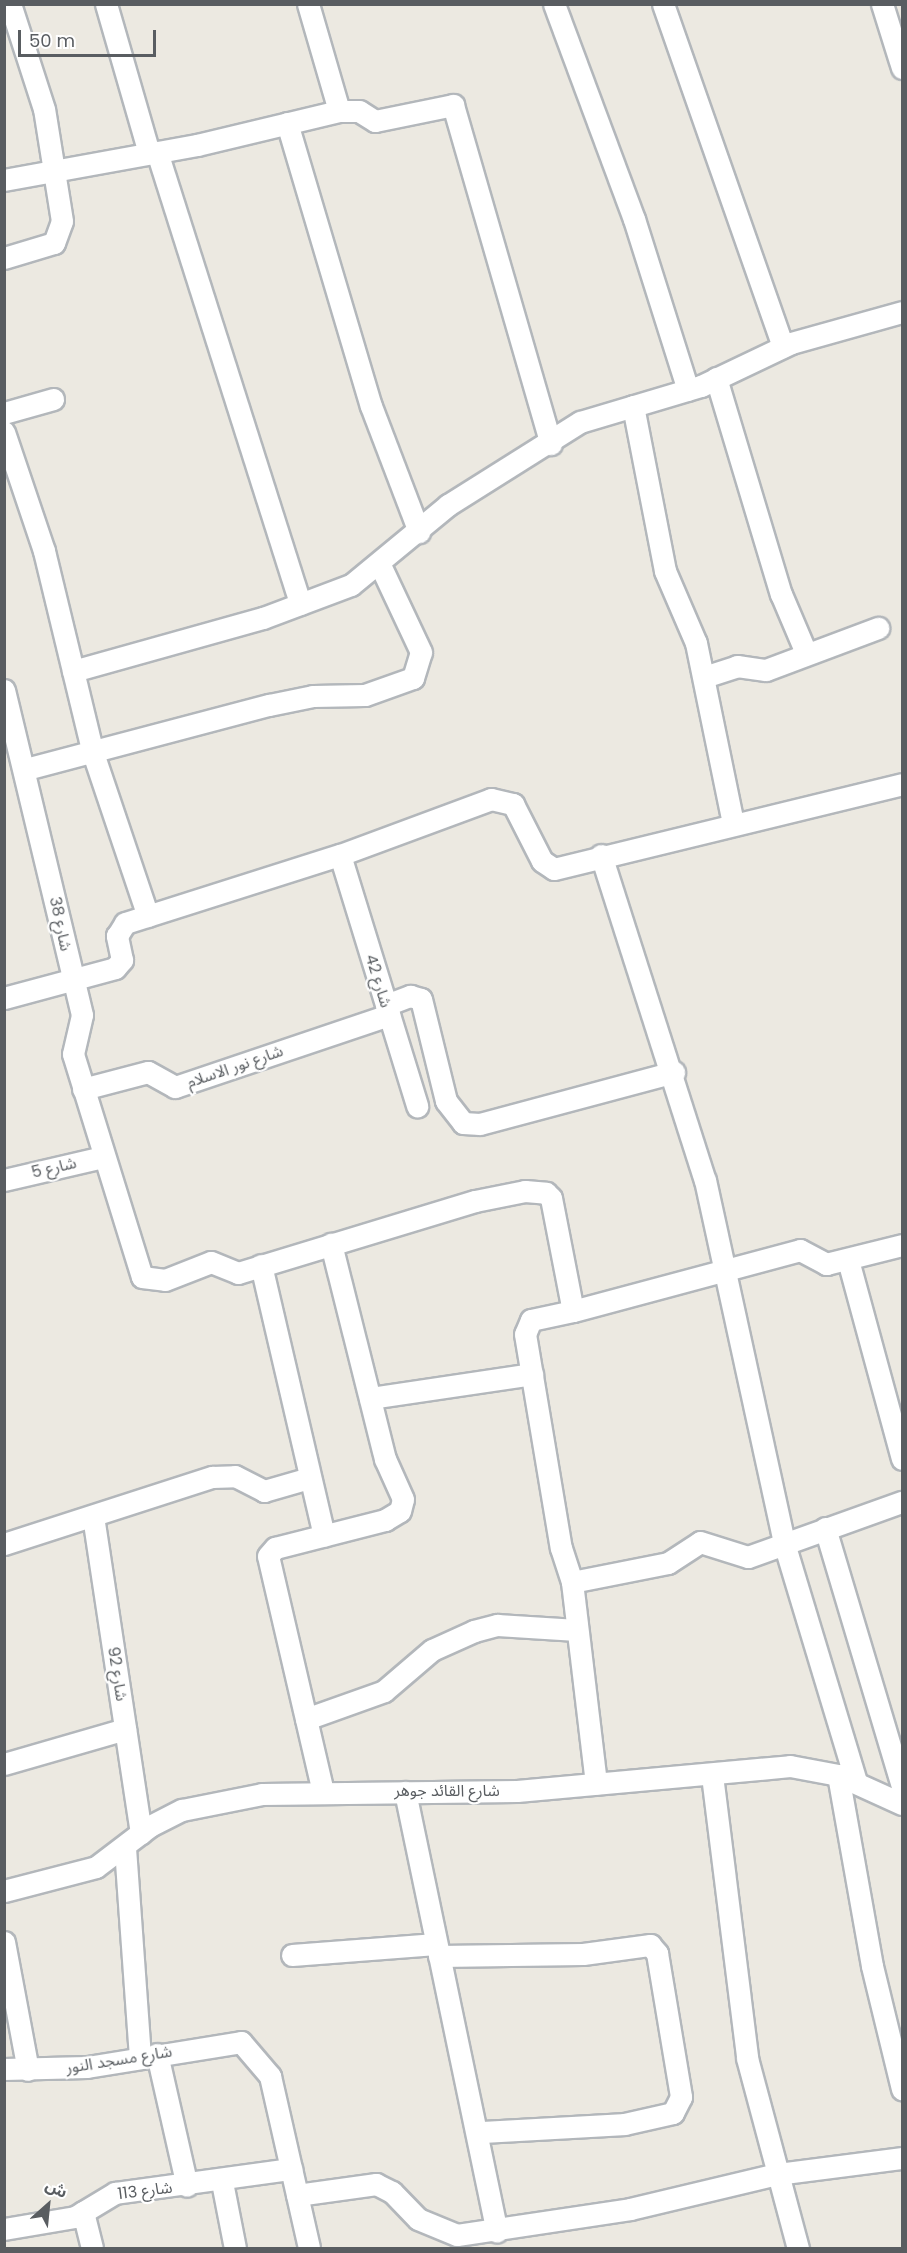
<!DOCTYPE html>
<html>
<head>
<meta charset="utf-8">
<style>
  body { margin:0 }
  #map { position:relative; width:907px; height:2253px; overflow:hidden; background:#ece9e1; font-family:Poppins,"Noto Sans Arabic",sans-serif }
  div>[style] { position:absolute }
  .roads { filter:drop-shadow(2px 0 #b3b7bb) drop-shadow(-2px 0 #b3b7bb) drop-shadow(0 2px #b3b7bb) drop-shadow(0 -2px #b3b7bb) }
  .street>* { height:21px; margin:-10.5px; padding:0 10.5px; transform-origin:10.5px; border-radius:10.5px; background:#fff }
  span { translate:-50% -50%; white-space:nowrap; text-align:center; line-height:1.15; -webkit-text-stroke:4.5px #fff; paint-order:stroke }
  .street-label { font-size:16px; color:#595d61 }
  .frame { position:absolute; inset:0; border:6px solid #595d61; pointer-events:none }
  .north { position:absolute; left:18px; top:2175px; width:60px; height:60px; -webkit-text-stroke:4px #fff; paint-order:stroke; rotate:27deg; font-size:16px; font-weight:700; line-height:24px; text-align:center; color:#595d61 }
  .north::after { content:''; display:block; margin:auto; width:21px; height:27px; background:#595d61; clip-path:polygon(50% 0,100% 100%,50% 72%,0 100%) }
  .scale { position:absolute; left:18px; top:30px; width:138px; height:27px; box-sizing:border-box; border:3px solid #595d61; border-top:0; padding-left:8px; font-size:18px; line-height:21px; white-space:nowrap; color:#595d61; -webkit-text-stroke:4px #fff; paint-order:stroke }
</style>
</head>
<body>
<div id="map">
  <div class="roads">
    <div class="street">
      <div style="left:106px;top:4px;width:155px;rotate:73.9deg"></div>
      <div style="left:308px;top:4px;width:111px;rotate:73.8deg"></div>
      <div style="left:554px;top:4px;width:229px;rotate:69.6deg"></div>
      <div style="left:634px;top:219px;width:179px;rotate:72.5deg"></div>
      <div style="left:663px;top:4px;width:363px;rotate:70.7deg"></div>
      <div style="left:882px;top:4px;width:67px;rotate:72.6deg"></div>
      <div style="left:287px;top:123px;width:295px;rotate:73.5deg"></div>
      <div style="left:371px;top:406px;width:135px;rotate:69.1deg"></div>
      <div style="left:157px;top:152px;width:474px;rotate:72.4deg"></div>
      <div style="left:4px;top:180px;width:196px;rotate:-10.3deg"></div>
      <div style="left:197px;top:145px;width:146px;rotate:-13.5deg"></div>
      <div style="left:339px;top:111px;width:20px"></div>
      <div style="left:359px;top:111px;width:19px;rotate:32deg"></div>
      <div style="left:375px;top:121px;width:80px;rotate:-11.6deg"></div>
      <div style="left:453px;top:105px;width:353px;rotate:73.9deg"></div>
      <div style="left:4px;top:258px;width:52px;rotate:-16.7deg"></div>
      <div style="left:54px;top:243px;width:23px;rotate:-70deg"></div>
      <div style="left:62px;top:221px;width:113px;rotate:-99.1deg"></div>
      <div style="left:44px;top:109px;width:110px;rotate:-107.9deg"></div>
      <div style="left:716px;top:378px;width:226px;rotate:73.3deg"></div>
      <div style="left:781px;top:594px;width:64px;rotate:67deg"></div>
      <div style="left:633px;top:406px;width:168px;rotate:79deg"></div>
      <div style="left:665px;top:571px;width:78px;rotate:66.7deg"></div>
      <div style="left:696px;top:643px;width:185px;rotate:78.4deg"></div>
      <div style="left:4px;top:413px;width:51px;rotate:-15.9deg"></div>
      <div style="left:4px;top:432px;width:126px;rotate:71.4deg"></div>
      <div style="left:44px;top:551px;width:205px;rotate:76.4deg"></div>
      <div style="left:92px;top:750px;width:175px;rotate:71.4deg"></div>
      <div style="left:73px;top:671px;width:197px;rotate:-15.6deg"></div>
      <div style="left:263px;top:618px;width:94px;rotate:-20.6deg"></div>
      <div style="left:351px;top:585px;width:126px;rotate:-39.5deg"></div>
      <div style="left:448px;top:505px;width:156px;rotate:-32.2deg"></div>
      <div style="left:580px;top:422px;width:126px;rotate:-16.6deg"></div>
      <div style="left:701px;top:386px;width:100px;rotate:-25.5deg"></div>
      <div style="left:791px;top:343px;width:115px;rotate:-15.6deg"></div>
      <div style="left:704px;top:677px;width:35px;rotate:-18deg"></div>
      <div style="left:737px;top:666px;width:29px;rotate:8deg"></div>
      <div style="left:766px;top:670px;width:120px;rotate:-20.6deg"></div>
      <div style="left:4px;top:690px;width:334px;rotate:76.5deg"></div>
      <div style="left:82px;top:1015px;width:40px;rotate:103deg"></div>
      <div style="left:73px;top:1054px;width:233px;rotate:72.8deg"></div>
      <div style="left:142px;top:1277px;width:23px;rotate:7deg"></div>
      <div style="left:165px;top:1280px;width:49px;rotate:-21.4deg"></div>
      <div style="left:211px;top:1262px;width:29px;rotate:22deg"></div>
      <div style="left:238px;top:1273px;width:248px;rotate:-16.9deg"></div>
      <div style="left:475px;top:1201px;width:51px;rotate:-11.3deg"></div>
      <div style="left:525px;top:1191px;width:21px;rotate:5deg"></div>
      <div style="left:546px;top:1193px;width:7px;rotate:45deg"></div>
      <div style="left:551px;top:1198px;width:115px;rotate:79deg"></div>
      <div style="left:573px;top:1311px;width:43px;rotate:167.9deg"></div>
      <div style="left:531px;top:1320px;width:15px;rotate:113deg"></div>
      <div style="left:525px;top:1334px;width:217px;rotate:80.5deg"></div>
      <div style="left:561px;top:1548px;width:36px;rotate:72deg"></div>
      <div style="left:572px;top:1582px;width:203px;rotate:83.2deg"></div>
      <div style="left:26px;top:769px;width:251px;rotate:-14.8deg"></div>
      <div style="left:269px;top:705px;width:45px;rotate:-11.6deg"></div>
      <div style="left:313px;top:696px;width:52px;rotate:-1.1deg"></div>
      <div style="left:365px;top:695px;width:51px;rotate:-19.5deg"></div>
      <div style="left:413px;top:678px;width:27px;rotate:-73deg"></div>
      <div style="left:421px;top:652px;width:96px;rotate:-115.2deg"></div>
      <div style="left:340px;top:855px;width:263px;rotate:72.9deg"></div>
      <div style="left:601px;top:855px;width:341px;rotate:72.3deg"></div>
      <div style="left:705px;top:1180px;width:371px;rotate:77.7deg"></div>
      <div style="left:784px;top:1543px;width:249px;rotate:73.2deg"></div>
      <div style="left:4px;top:998px;width:115px;rotate:-15.1deg"></div>
      <div style="left:115px;top:968px;width:11px;rotate:-49deg"></div>
      <div style="left:122px;top:960px;width:25px;rotate:-102deg"></div>
      <div style="left:117px;top:936px;width:15px;rotate:-58deg"></div>
      <div style="left:125px;top:923px;width:225px;rotate:-17.6deg"></div>
      <div style="left:340px;top:855px;width:161px;rotate:-20.3deg"></div>
      <div style="left:491px;top:799px;width:23px;rotate:13deg"></div>
      <div style="left:513px;top:804px;width:64px;rotate:63deg"></div>
      <div style="left:542px;top:861px;width:14px;rotate:34deg"></div>
      <div style="left:554px;top:869px;width:358px;rotate:-13.7deg"></div>
      <div style="left:386px;top:1005px;width:26px;rotate:-21deg"></div>
      <div style="left:410px;top:996px;width:11px;rotate:15deg"></div>
      <div style="left:421px;top:999px;width:105px;rotate:76.2deg"></div>
      <div style="left:446px;top:1101px;width:28px;rotate:52deg"></div>
      <div style="left:463px;top:1123px;width:17px;rotate:3deg"></div>
      <div style="left:480px;top:1124px;width:201px;rotate:-15deg"></div>
      <div style="left:83px;top:1089px;width:67px;rotate:-14.7deg"></div>
      <div style="left:148px;top:1072px;width:31px;rotate:29deg"></div>
      <div style="left:175px;top:1087px;width:226px;rotate:-18.6deg"></div>
      <div style="left:4px;top:1180px;width:102px;rotate:-13.1deg"></div>
      <div style="left:848px;top:1260px;width:206px;rotate:74.8deg"></div>
      <div style="left:261px;top:1265px;width:278px;rotate:76.9deg"></div>
      <div style="left:573px;top:1311px;width:235px;rotate:-15deg"></div>
      <div style="left:800px;top:1250px;width:30px;rotate:28deg"></div>
      <div style="left:826px;top:1264px;width:78px;rotate:-14deg"></div>
      <div style="left:370px;top:1398px;width:164px;rotate:-8.4deg"></div>
      <div style="left:93px;top:1516px;width:321px;rotate:81.4deg"></div>
      <div style="left:825px;top:1528px;width:270px;rotate:73.4deg"></div>
      <div style="left:4px;top:1544px;width:219px;rotate:-17.9deg"></div>
      <div style="left:212px;top:1477px;width:23px;rotate:-2deg"></div>
      <div style="left:235px;top:1476px;width:33px;rotate:27deg"></div>
      <div style="left:264px;top:1491px;width:47px;rotate:-16.1deg"></div>
      <div style="left:572px;top:1582px;width:98px;rotate:-11.2deg"></div>
      <div style="left:668px;top:1563px;width:38px;rotate:-33deg"></div>
      <div style="left:700px;top:1542px;width:50px;rotate:17.4deg"></div>
      <div style="left:748px;top:1557px;width:164px;rotate:-19.7deg"></div>
      <div style="left:306px;top:1719px;width:83px;rotate:-19.7deg"></div>
      <div style="left:384px;top:1691px;width:63px;rotate:-40.5deg"></div>
      <div style="left:432px;top:1650px;width:46px;rotate:-24.3deg"></div>
      <div style="left:474px;top:1631px;width:24px;rotate:-15deg"></div>
      <div style="left:497px;top:1625px;width:80px;rotate:3.6deg"></div>
      <div style="left:4px;top:1764px;width:126px;rotate:-16.1deg"></div>
      <div style="left:712px;top:1775px;width:285px;rotate:82.9deg"></div>
      <div style="left:747px;top:2058px;width:197px;rotate:75deg"></div>
      <div style="left:838px;top:1775px;width:194px;rotate:79.9deg"></div>
      <div style="left:872px;top:1966px;width:127px;rotate:76.3deg"></div>
      <div style="left:323px;top:1792px;width:242px;rotate:-103.1deg"></div>
      <div style="left:268px;top:1556px;width:11px;rotate:-49deg"></div>
      <div style="left:275px;top:1548px;width:114px;rotate:-14.3deg"></div>
      <div style="left:385px;top:1520px;width:17px;rotate:-31deg"></div>
      <div style="left:400px;top:1511px;width:12px;rotate:-76deg"></div>
      <div style="left:403px;top:1499px;width:44px;rotate:-114.2deg"></div>
      <div style="left:385px;top:1459px;width:222px;rotate:-104.1deg"></div>
      <div style="left:405px;top:1792px;width:449px;rotate:78.2deg"></div>
      <div style="left:125px;top:1848px;width:210px;rotate:85.9deg"></div>
      <div style="left:4px;top:1891px;width:95px;rotate:-14.6deg"></div>
      <div style="left:96px;top:1867px;width:68px;rotate:-37.2deg"></div>
      <div style="left:150px;top:1826px;width:36px;rotate:-27deg"></div>
      <div style="left:182px;top:1810px;width:82px;rotate:-11.3deg"></div>
      <div style="left:262px;top:1794px;width:255px;rotate:-0.7deg"></div>
      <div style="left:517px;top:1791px;width:274px;rotate:-5.2deg"></div>
      <div style="left:790px;top:1766px;width:49px;rotate:10.6deg"></div>
      <div style="left:838px;top:1775px;width:70px;rotate:24.4deg"></div>
      <div style="left:4px;top:1942px;width:130px;rotate:79.4deg"></div>
      <div style="left:292px;top:1955px;width:144px;rotate:-4.4deg"></div>
      <div style="left:439px;top:1956px;width:144px;rotate:-0.8deg"></div>
      <div style="left:583px;top:1954px;width:68px;rotate:-7.7deg"></div>
      <div style="left:650px;top:1945px;width:11px;rotate:49deg"></div>
      <div style="left:657px;top:1953px;width:146px;rotate:80.5deg"></div>
      <div style="left:681px;top:2097px;width:18px;rotate:117deg"></div>
      <div style="left:673px;top:2113px;width:50px;rotate:167.3deg"></div>
      <div style="left:624px;top:2124px;width:145px;rotate:176.8deg"></div>
      <div style="left:157px;top:2054px;width:135px;rotate:77.2deg"></div>
      <div style="left:4px;top:2069px;width:83px;rotate:-1.4deg"></div>
      <div style="left:87px;top:2067px;width:156px;rotate:-9.2deg"></div>
      <div style="left:241px;top:2042px;width:45px;rotate:49.5deg"></div>
      <div style="left:270px;top:2076px;width:176px;rotate:77.2deg"></div>
      <div style="left:222px;top:2182px;width:67px;rotate:78.9deg"></div>
      <div style="left:297px;top:2195px;width:80px;rotate:-7.9deg"></div>
      <div style="left:376px;top:2184px;width:18px;rotate:27deg"></div>
      <div style="left:392px;top:2192px;width:37px;rotate:46deg"></div>
      <div style="left:418px;top:2219px;width:42px;rotate:22.3deg"></div>
      <div style="left:457px;top:2235px;width:175px;rotate:-8.5deg"></div>
      <div style="left:630px;top:2209px;width:151px;rotate:-13.4deg"></div>
      <div style="left:777px;top:2174px;width:126px;rotate:-7.3deg"></div>
      <div style="left:83px;top:2212px;width:37px;rotate:76deg"></div>
      <div style="left:4px;top:2229px;width:72px;rotate:-9.6deg"></div>
      <div style="left:75px;top:2217px;width:47px;rotate:-31deg"></div>
      <div style="left:115px;top:2193px;width:178px;rotate:-7.8deg"></div>
    </div>
  </div>
  <div class="street-label">
    <span style="left:60px;top:924px;rotate:78deg">شارع 38</span>
    <span style="left:378px;top:981px;rotate:73deg">شارع 42</span>
    <span style="left:235px;top:1067px;rotate:-19deg">شارع نور الاسلام</span>
    <span style="left:54px;top:1168px;rotate:-13deg">شارع 5</span>
    <span style="left:117px;top:1674px;rotate:81deg">شارع 92</span>
    <span style="left:447px;top:1791px">شارع القائد جوهر</span>
    <span style="left:119px;top:2060px;rotate:-9deg">شارع مسجد النور</span>
    <span style="left:145px;top:2191px;rotate:-7deg">شارع 113</span>
  </div>
  <div class="frame"></div>
  <div class="north">ش</div>
  <div class="scale">50 m</div>
</div>
</body>
</html>
